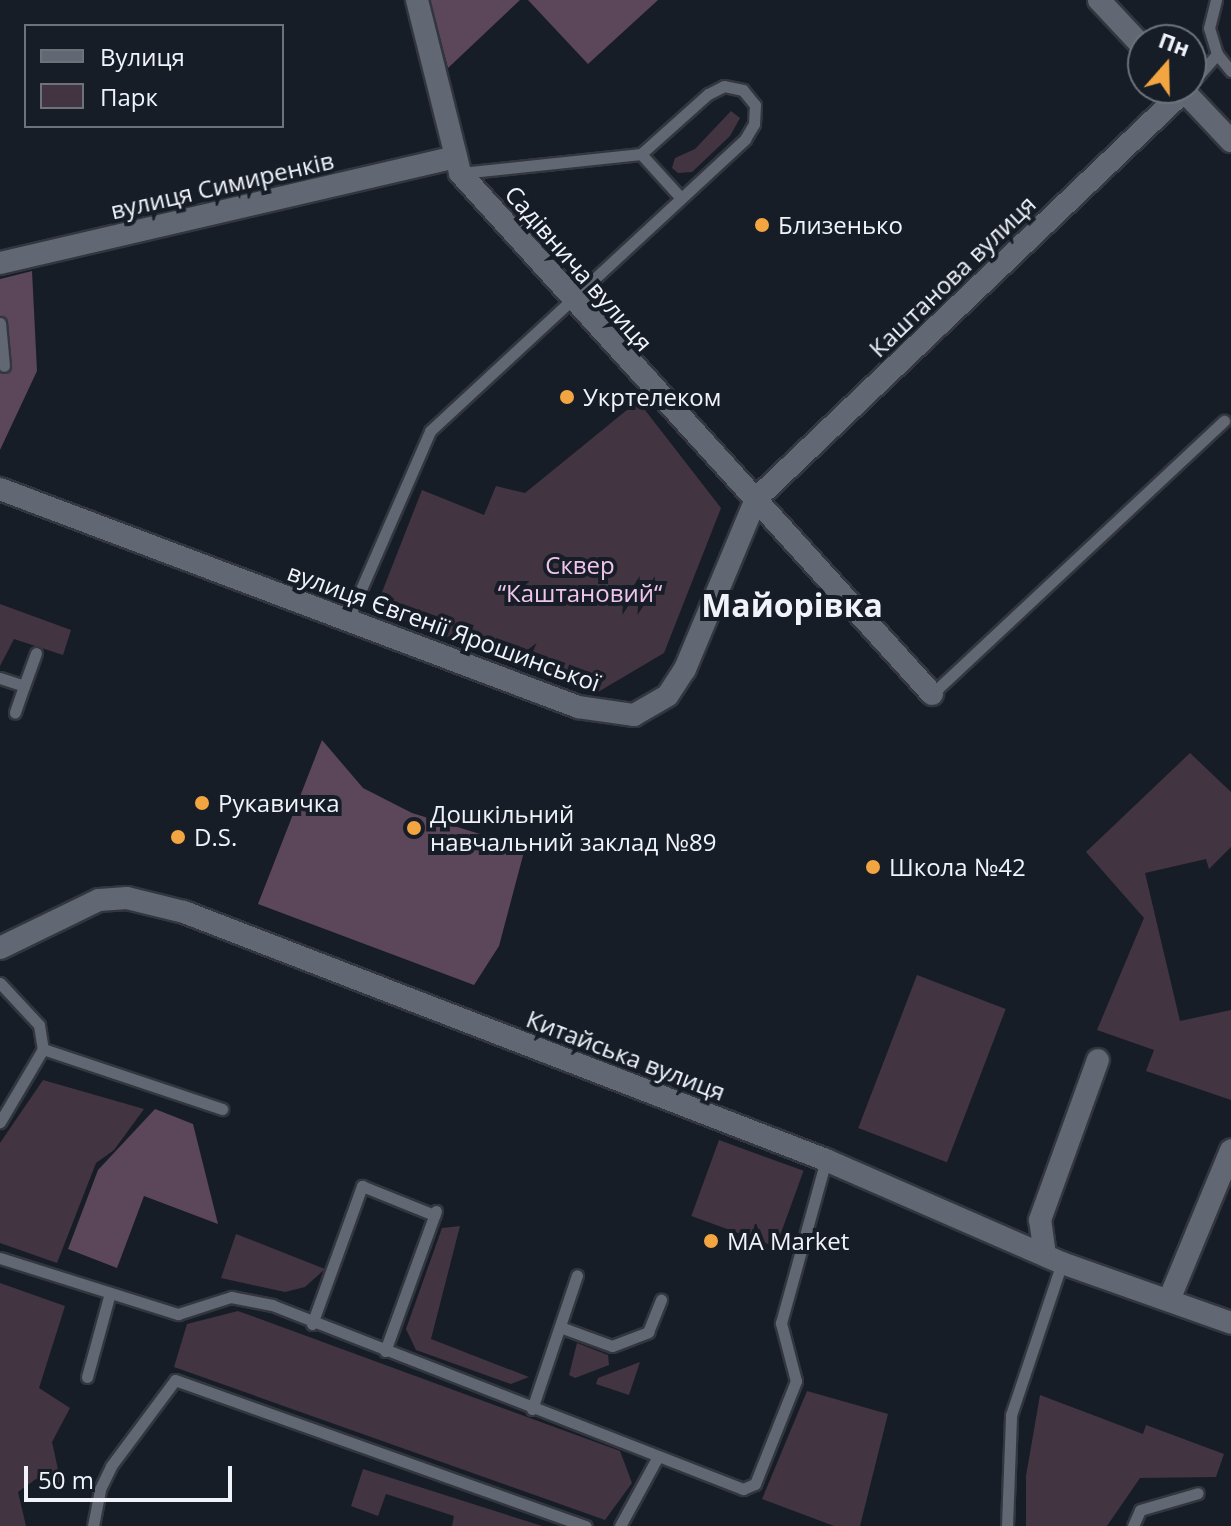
<!DOCTYPE html>
<html>
<head>
<meta charset="utf-8">
<style>
  body { margin:0 }
  #map { position:relative; width:1231px; height:1526px; overflow:hidden; background:#171d26; font-family:"Open Sans",sans-serif }
  div>[style] { position:absolute }
  .green>* { inset:0; background:#423441; transform-origin:0 0 }
  .forest>* { inset:0; background:#5c465a }
  .roads { filter:drop-shadow(2px 0 #33363e) drop-shadow(-2px 0 #33363e) drop-shadow(0 2px #33363e) drop-shadow(0 -2px #33363e) }
  .lane>* { height:11px; margin:-5.5px; padding:0 5.5px; transform-origin:5.5px; border-radius:5.5px; background:#616873 }
  .street>* { height:22px; margin:-11px; padding:0 11px; transform-origin:11px; border-radius:11px; background:#616873 }
  .dots>* { width:22px; height:22px; translate:-50% -50%; box-sizing:border-box; border:4px solid #171d26; border-radius:50% }
  span { translate:-50% -50%; white-space:nowrap; text-align:center; line-height:1.15; -webkit-text-stroke:8px #171d26; paint-order:stroke }
  .street-label { font-size:24px; color:#f0f3fa }
  .poi-label { font-size:24px; color:#f0f3fa }
  .left { translate:0 -50%; text-align:left }
  .park-label { font-size:24px; color:#f0c4ed }
  .district-label { font-size:32px; color:#f0f3fa; font-weight:700 }
  .legend { position:absolute; left:24px; top:24px; width:260px; height:104px; box-sizing:border-box; background:#171d26; border:2px solid #6e737b; margin:0; padding:10px 14px; list-style:none; font-size:24px; color:#f0f3fa }
  .legend li { display:flex; align-items:center; gap:16px; height:40px }
  .legend b { width:40px; border:2px solid #6e737b }
  .north { position:absolute; left:1127px; top:24px; width:80px; height:80px; box-sizing:border-box; background:#171d26; border:2px solid #6e737b; border-radius:50%; rotate:20deg; font-size:22px; font-weight:700; line-height:32px; text-align:center; color:#f0f3fa }
  .north::after { content:''; display:block; margin:auto; width:28px; height:36px; background:#f2a541; clip-path:polygon(50% 0,100% 100%,50% 72%,0 100%) }
  .scale { position:absolute; left:24px; top:1466px; width:208px; height:36px; box-sizing:border-box; border:4px solid #f0f3fa; border-top:0; padding-left:10px; font-size:24px; line-height:28px; white-space:nowrap; color:#f0f3fa; -webkit-text-stroke:6px #171d26; paint-order:stroke }
</style>
</head>
<body>
<div id="map">
  <div class="green">
    <div style="clip-path:polygon(731px 111px,740px 118px,730px 136px,692px 172px,678px 173px,672px 168px,675px 158px,695px 149px)"></div>
    <div style="clip-path:polygon(638px 401px,721px 508px,664px 653px,598px 692px,375px 610px,422px 490px,484px 515px,496px 486px,525px 493px)"></div>
    <div style="clip-path:polygon(0 604px,71px 630px,63px 655px,14px 639px,0 666px)"></div>
    <div style="clip-path:polygon(1190px 753px,1231px 792px,1231px 847px,1209px 869px,1206px 859px,1145px 873px,1180px 1021px,1231px 1010px,1231px 1100px,1146px 1071px,1154px 1050px,1097px 1030px,1144px 918px,1086px 852px)"></div>
    <div style="left:917px;top:975px;width:95px;height:164px;rotate:21deg"></div>
    <div style="clip-path:polygon(43px 1080px,144px 1109px,114px 1150px,96px 1163px,57px 1263px,0 1243px,0 1143px)"></div>
    <div style="left:719px;top:1140px;width:90px;height:81px;rotate:20deg"></div>
    <div style="clip-path:polygon(460px 1226px,431px 1339px,529px 1377px,511px 1384px,416px 1350px,406px 1329px,442px 1228px)"></div>
    <div style="clip-path:polygon(236px 1234px,325px 1269px,305px 1287px,285px 1292px,221px 1278px)"></div>
    <div style="clip-path:polygon(0 1283px,65px 1306px,39px 1388px,70px 1408px,52px 1442px,61px 1483px,36px 1479px,18px 1492px,26px 1526px,0 1526px)"></div>
    <div style="clip-path:polygon(238px 1311px,620px 1451px,632px 1483px,605px 1520px,174px 1367px,187px 1324px)"></div>
    <div style="clip-path:polygon(577px 1343px,608px 1355px,609px 1365px,575px 1378px,569px 1375px)"></div>
    <div style="clip-path:polygon(640px 1362px,629px 1395px,596px 1384px,598px 1378px)"></div>
    <div style="clip-path:polygon(807px 1391px,888px 1414px,860px 1526px,834px 1526px,762px 1499px)"></div>
    <div style="clip-path:polygon(1040px 1395px,1143px 1434px,1146px 1425px,1224px 1454px,1216px 1477px,1140px 1478px,1107px 1526px,1026px 1526px,1026px 1476px)"></div>
    <div style="clip-path:polygon(363px 1469px,542px 1526px,452px 1526px,454px 1516px,386px 1494px,378px 1516px,351px 1506px)"></div>
  </div>
  <div class="forest">
    <div style="clip-path:polygon(430px 0,520px 0,448px 68px)"></div>
    <div style="clip-path:polygon(528px 0,658px 0,588px 64px)"></div>
    <div style="clip-path:polygon(32px 271px,37px 371px,0 450px,0 279px)"></div>
    <div style="clip-path:polygon(322px 740px,363px 788px,412px 813px,525px 848px,499px 946px,474px 985px,258px 904px)"></div>
    <div style="clip-path:polygon(155px 1109px,193px 1124px,218px 1224px,144px 1196px,117px 1268px,68px 1249px,98px 1170px)"></div>
  </div>
  <div class="roads">
    <div class="lane">
      <div style="left:1217px;top:54px;width:22px;rotate:51deg"></div>
      <div style="left:1191px;top:84px;width:40px;rotate:-49deg"></div>
      <div style="left:1217px;top:54px;width:27px;rotate:-107deg"></div>
      <div style="left:1209px;top:28px;width:29px;rotate:-76deg"></div>
      <div style="left:641px;top:154px;width:58px;rotate:47.8deg"></div>
      <div style="left:0;top:323px;width:43px;rotate:84.7deg"></div>
      <div style="left:348px;top:619px;width:205px;rotate:-66.4deg"></div>
      <div style="left:430px;top:431px;width:430px;rotate:-42.8deg"></div>
      <div style="left:745px;top:139px;width:17px;rotate:-59deg"></div>
      <div style="left:754px;top:124px;width:19px;rotate:-87deg"></div>
      <div style="left:755px;top:105px;width:19px;rotate:-129deg"></div>
      <div style="left:743px;top:90px;width:19px;rotate:-168deg"></div>
      <div style="left:724px;top:86px;width:18px;rotate:153deg"></div>
      <div style="left:708px;top:94px;width:90px;rotate:138.2deg"></div>
      <div style="left:641px;top:154px;width:181px;rotate:174deg"></div>
      <div style="left:0;top:678px;width:25px;rotate:18deg"></div>
      <div style="left:24px;top:686px;width:28px;rotate:109deg"></div>
      <div style="left:24px;top:686px;width:35px;rotate:-70deg"></div>
      <div style="left:932px;top:694px;width:400px;rotate:-43.1deg"></div>
      <div style="left:0;top:983px;width:57px;rotate:47.1deg"></div>
      <div style="left:39px;top:1025px;width:24px;rotate:81deg"></div>
      <div style="left:43px;top:1049px;width:85px;rotate:120.5deg"></div>
      <div style="left:43px;top:1049px;width:189px;rotate:18.5deg"></div>
      <div style="left:0;top:1258px;width:187px;rotate:17.5deg"></div>
      <div style="left:178px;top:1314px;width:56px;rotate:-17.8deg"></div>
      <div style="left:231px;top:1297px;width:42px;rotate:11deg"></div>
      <div style="left:272px;top:1305px;width:506px;rotate:21.34deg"></div>
      <div style="left:743px;top:1489px;width:13px;rotate:-23deg"></div>
      <div style="left:755px;top:1484px;width:111px;rotate:-68.3deg"></div>
      <div style="left:796px;top:1381px;width:60px;rotate:-104.5deg"></div>
      <div style="left:781px;top:1323px;width:169px;rotate:-74.6deg"></div>
      <div style="left:312px;top:1324px;width:147px;rotate:-70.1deg"></div>
      <div style="left:362px;top:1186px;width:78px;rotate:21.9deg"></div>
      <div style="left:560px;top:1327px;width:55px;rotate:20.1deg"></div>
      <div style="left:612px;top:1346px;width:39px;rotate:-21deg"></div>
      <div style="left:648px;top:1332px;width:35px;rotate:-68deg"></div>
      <div style="left:385px;top:1351px;width:149px;rotate:-70deg"></div>
      <div style="left:87px;top:1377px;width:87px;rotate:-74.7deg"></div>
      <div style="left:532px;top:1409px;width:141px;rotate:-71.4deg"></div>
      <div style="left:93px;top:1526px;width:38px;rotate:-79deg"></div>
      <div style="left:100px;top:1489px;width:25px;rotate:-64deg"></div>
      <div style="left:111px;top:1466px;width:107px;rotate:-53.3deg"></div>
      <div style="left:175px;top:1380px;width:436px;rotate:19.6deg"></div>
      <div style="left:620px;top:1526px;width:77px;rotate:-61.4deg"></div>
      <div style="left:1007px;top:1526px;width:111px;rotate:-87.9deg"></div>
      <div style="left:1011px;top:1415px;width:160px;rotate:-71.5deg"></div>
      <div style="left:1133px;top:1526px;width:17px;rotate:-66deg"></div>
      <div style="left:1140px;top:1510px;width:60px;rotate:-16.3deg"></div>
    </div>
    <div class="street">
      <div style="left:417px;top:0;width:178px;rotate:76deg"></div>
      <div style="left:460px;top:173px;width:703px;rotate:47.82deg"></div>
      <div style="left:1099px;top:0;width:64px;rotate:46.9deg"></div>
      <div style="left:1181px;top:88px;width:73px;rotate:46.7deg"></div>
      <div style="left:0;top:263px;width:468px;rotate:-13.1deg"></div>
      <div style="left:0;top:489px;width:618px;rotate:20.66deg"></div>
      <div style="left:578px;top:707px;width:57px;rotate:8.1deg"></div>
      <div style="left:634px;top:715px;width:39px;rotate:-30deg"></div>
      <div style="left:668px;top:695px;width:31px;rotate:-57deg"></div>
      <div style="left:685px;top:669px;width:184px;rotate:-67.3deg"></div>
      <div style="left:756px;top:499px;width:591px;rotate:-43.63deg"></div>
      <div style="left:0;top:948px;width:110px;rotate:-25.9deg"></div>
      <div style="left:99px;top:900px;width:28px;rotate:-4deg"></div>
      <div style="left:127px;top:898px;width:59px;rotate:13.8deg"></div>
      <div style="left:184px;top:912px;width:688px;rotate:21.12deg"></div>
      <div style="left:826px;top:1160px;width:257px;rotate:23.6deg"></div>
      <div style="left:1062px;top:1263px;width:179px;rotate:19.5deg"></div>
      <div style="left:1045px;top:1255px;width:35px;rotate:-98deg"></div>
      <div style="left:1040px;top:1220px;width:170px;rotate:-70.1deg"></div>
      <div style="left:1169px;top:1300px;width:162px;rotate:-67.5deg"></div>
    </div>
  </div>
  <div class="dots">
    <div style="left:762px;top:225px;background:#f2a541"></div>
    <div style="left:567px;top:397px;background:#f2a541"></div>
    <div style="left:202px;top:803px;background:#f2a541"></div>
    <div style="left:414px;top:828px;background:#f2a541"></div>
    <div style="left:178px;top:837px;background:#f2a541"></div>
    <div style="left:873px;top:867px;background:#f2a541"></div>
    <div style="left:711px;top:1241px;background:#f2a541"></div>
  </div>
  <div class="street-label">
    <span style="left:222px;top:185px;rotate:-13deg">вулиця Симиренків</span>
    <span style="left:579px;top:268px;rotate:49deg">Садівнича вулиця</span>
    <span style="left:952px;top:276px;rotate:-44deg">Каштанова вулиця</span>
    <span style="left:444px;top:627px;rotate:20deg">вулиця Євгенії Ярошинської</span>
    <span style="left:626px;top:1055px;rotate:21deg">Китайська вулиця</span>
  </div>
  <div class="poi-label">
    <span class="left" style="left:778px;top:225px">Близенько</span>
    <span class="left" style="left:583px;top:397px">Укртелеком</span>
    <span class="left" style="left:218px;top:803px">Рукавичка</span>
    <span class="left" style="left:430px;top:828px">Дошкільний<br>навчальний заклад №89</span>
    <span class="left" style="left:194px;top:837px">D.S.</span>
    <span class="left" style="left:889px;top:867px">Школа №42</span>
    <span class="left" style="left:727px;top:1241px">MA Market</span>
  </div>
  <div class="park-label">
    <span style="left:580px;top:579px">Сквер<br>“Каштановий“</span>
  </div>
  <div class="district-label">
    <span style="left:792px;top:605px">Майорівка</span>
  </div>
  <ul class="legend">
  <li><b style="height:10px;background:#616873"></b>Вулиця</li>
  <li><b style="height:22px;background:#423441"></b>Парк</li>
  </ul>
  <div class="north">Пн</div>
  <div class="scale">50 m</div>
</div>
</body>
</html>
